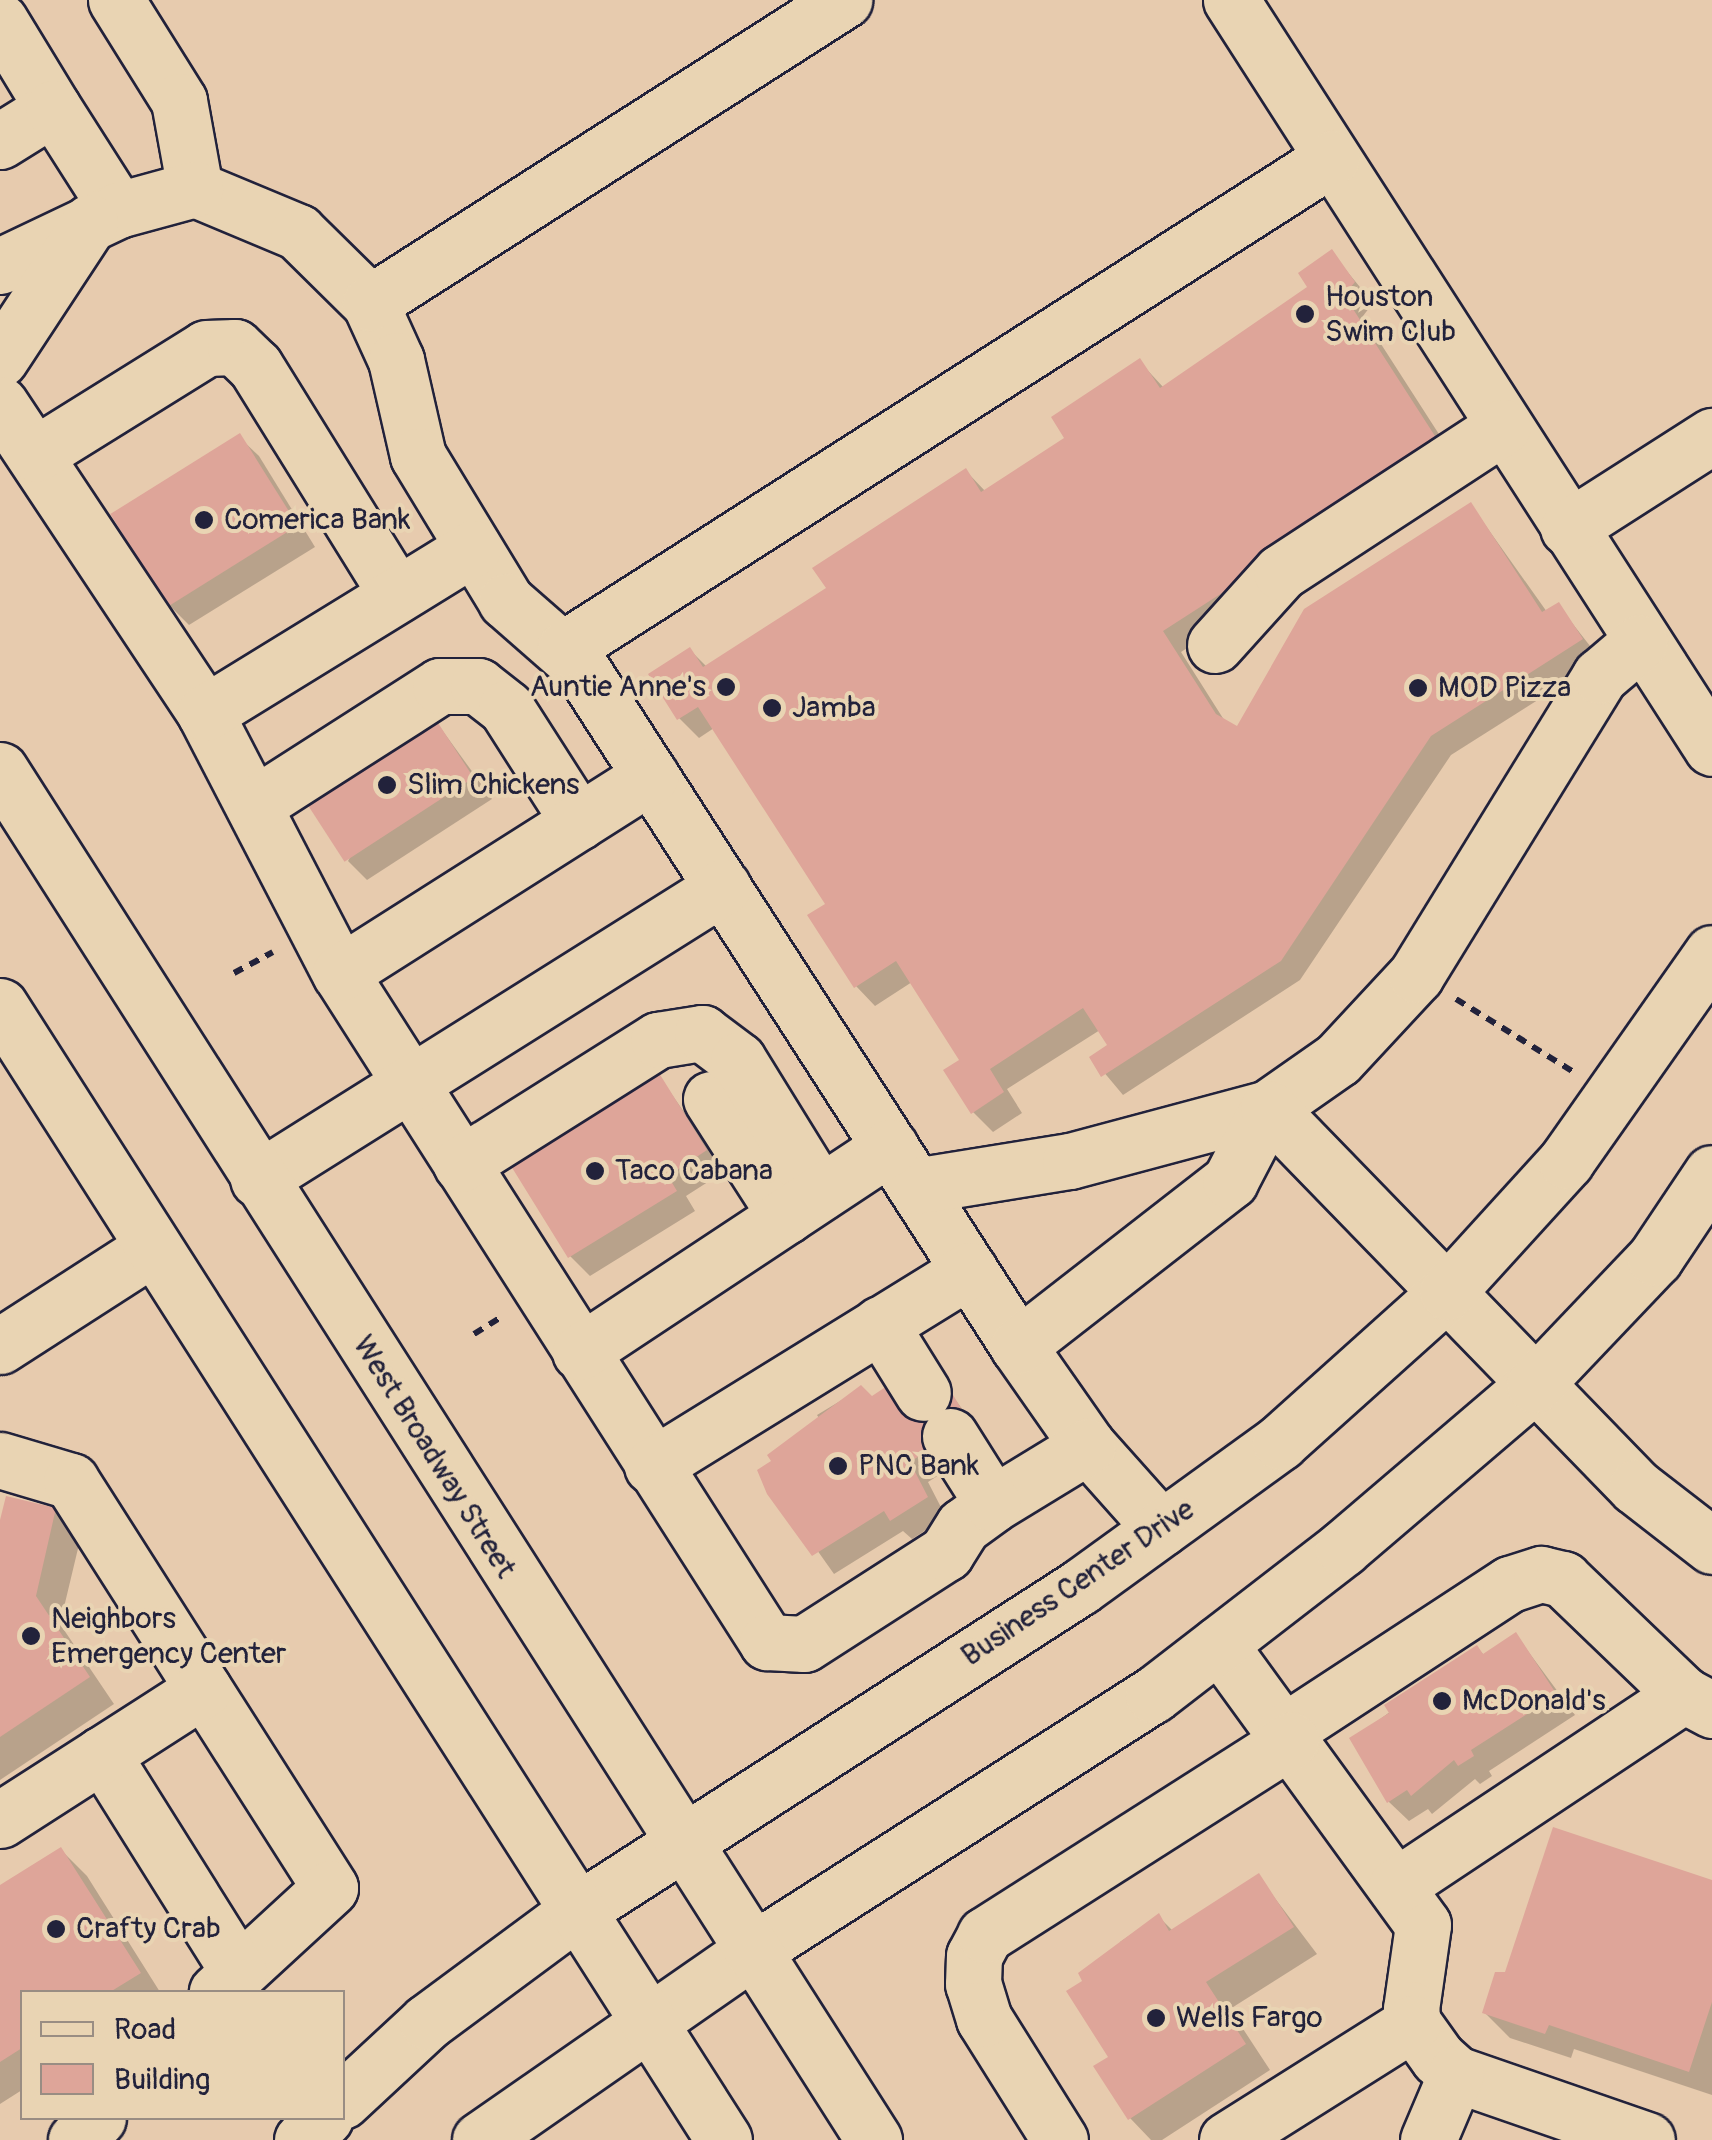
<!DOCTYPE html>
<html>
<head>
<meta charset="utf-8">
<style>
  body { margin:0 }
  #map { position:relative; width:1712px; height:2140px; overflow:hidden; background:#e7cbae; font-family:Pangolin,sans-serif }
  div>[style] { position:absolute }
  .shadow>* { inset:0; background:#0003 }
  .building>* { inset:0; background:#dea599; transform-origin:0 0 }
  .path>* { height:6px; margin-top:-3px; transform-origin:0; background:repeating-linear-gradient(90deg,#22223b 0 10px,transparent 0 18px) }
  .roads { filter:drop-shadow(2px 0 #22223b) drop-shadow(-2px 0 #22223b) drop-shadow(0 2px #22223b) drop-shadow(0 -2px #22223b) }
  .minor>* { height:55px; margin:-27.5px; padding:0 27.5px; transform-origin:27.5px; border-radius:27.5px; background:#e9d4b3 }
  .major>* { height:55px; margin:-27.5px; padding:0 27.5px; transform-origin:27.5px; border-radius:27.5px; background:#e9d4b3 }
  .dots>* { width:28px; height:28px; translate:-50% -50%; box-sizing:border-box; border:5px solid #e9d4b3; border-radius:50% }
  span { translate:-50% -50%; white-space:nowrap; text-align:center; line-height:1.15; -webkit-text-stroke:8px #e9d4b3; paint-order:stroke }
  .poi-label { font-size:30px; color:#22223b }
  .left { translate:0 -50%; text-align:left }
  .right { translate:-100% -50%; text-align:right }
  .street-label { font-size:30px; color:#22223b }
  .legend { position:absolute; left:20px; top:1990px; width:325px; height:130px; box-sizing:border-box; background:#e9d4b3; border:2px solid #998d83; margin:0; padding:12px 18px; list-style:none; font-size:30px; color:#22223b }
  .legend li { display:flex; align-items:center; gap:20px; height:50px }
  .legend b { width:50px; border:2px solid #998d83 }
</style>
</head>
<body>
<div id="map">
  <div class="shadow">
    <div style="clip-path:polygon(1332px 253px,1373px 303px,1363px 316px,1462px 470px,1181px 652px,1226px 723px,1238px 730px,1471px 505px,1547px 612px,1558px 605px,1601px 660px,1451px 755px,1300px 980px,1123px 1095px,1092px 1058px,1111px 1046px,1100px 1030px,1007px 1089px,1022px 1113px,993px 1132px,973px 1112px,963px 1060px,912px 982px,875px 1006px,856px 986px,828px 905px,714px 728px,699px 738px,679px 718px,690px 650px,707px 667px,829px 589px,966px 471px,986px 492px,1067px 438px,1139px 361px,1164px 388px,1311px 288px)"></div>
    <div style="clip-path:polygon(239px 437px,259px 456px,315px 547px,189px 625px,169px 605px)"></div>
    <div style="clip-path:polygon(429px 712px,492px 799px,367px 880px,348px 861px)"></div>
    <div style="clip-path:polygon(659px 1076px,725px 1171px,686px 1196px,695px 1211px,590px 1276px,570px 1256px)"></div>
    <div style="clip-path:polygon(943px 1383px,988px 1444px,928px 1482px,946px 1517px,912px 1539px,903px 1531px,834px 1574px,761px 1471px,822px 1423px,817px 1415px,860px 1389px,872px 1399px)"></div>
    <div style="clip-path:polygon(55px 1510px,81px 1536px,60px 1624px,114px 1704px,0 1780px,0 1531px)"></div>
    <div style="clip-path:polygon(1516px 1635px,1575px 1715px,1489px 1771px,1492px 1776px,1480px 1784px,1475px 1779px,1432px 1814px,1428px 1809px,1409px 1821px,1389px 1802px,1353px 1739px,1477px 1648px,1484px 1655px)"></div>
    <div style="clip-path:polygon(61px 1850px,87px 1876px,160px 1992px,22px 1992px,22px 2090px,0 2104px,0 1888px)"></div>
    <div style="clip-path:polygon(1258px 1876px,1317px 1954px,1230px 2009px,1270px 2070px,1162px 2140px,1151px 2140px,1130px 2118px,1111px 2057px,1120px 1942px,1158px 1916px,1173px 1931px)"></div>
    <div style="clip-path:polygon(1712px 1883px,1712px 2095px,1574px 2049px,1571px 2058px,1510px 2038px,1484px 2012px,1507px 1974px)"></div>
  </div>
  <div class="building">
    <div style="clip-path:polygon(1332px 249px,1355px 282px,1344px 295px,1444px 450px,1163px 631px,1216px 714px,1237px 726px,1304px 609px,1471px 502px,1542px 612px,1559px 602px,1583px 639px,1431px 736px,1281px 961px,1101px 1077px,1089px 1057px,1107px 1045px,1083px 1008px,990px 1069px,1004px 1092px,971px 1114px,943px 1070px,959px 1060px,896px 961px,854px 988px,807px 915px,825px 904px,698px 707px,677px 720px,648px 674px,690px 647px,703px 667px,826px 588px,812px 568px,966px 468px,981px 492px,1064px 438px,1051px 417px,1140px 358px,1160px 388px,1307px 287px,1298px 273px)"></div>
    <div style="left:240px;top:433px;width:109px;height:153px;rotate:58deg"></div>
    <div style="left:429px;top:709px;width:82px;height:154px;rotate:57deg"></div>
    <div style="clip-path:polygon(659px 1073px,707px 1150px,668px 1176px,677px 1191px,568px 1258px,511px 1166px)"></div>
    <div style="clip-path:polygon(944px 1380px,970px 1423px,910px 1462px,928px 1497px,890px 1521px,884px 1511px,812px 1556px,767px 1494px,757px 1470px,771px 1461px,767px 1455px,861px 1385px,872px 1396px,890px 1384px)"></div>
    <div style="clip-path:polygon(6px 1496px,56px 1508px,36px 1596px,90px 1677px,0 1737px,0 1520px)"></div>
    <div style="clip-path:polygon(1516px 1632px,1557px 1695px,1471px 1750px,1474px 1756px,1458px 1766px,1454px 1760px,1411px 1796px,1407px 1790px,1387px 1803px,1349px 1738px,1389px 1713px,1384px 1705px,1477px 1645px,1483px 1654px)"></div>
    <div style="clip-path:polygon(1553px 1827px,1712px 1880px,1712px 2002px,1689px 2072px,1549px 2025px,1545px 2034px,1482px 2013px,1495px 1972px,1505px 1972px)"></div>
    <div style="clip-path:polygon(61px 1847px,141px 1973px,110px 1992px,22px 1992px,22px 2048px,0 2062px,0 1885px)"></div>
    <div style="clip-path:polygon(1259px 1873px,1294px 1927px,1206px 1982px,1246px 2044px,1128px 2120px,1093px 2066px,1108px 2057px,1066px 1991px,1082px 1981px,1078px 1973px,1159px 1913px,1169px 1931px)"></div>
  </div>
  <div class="path">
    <div style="left:234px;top:973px;width:44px;rotate:-28.3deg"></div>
    <div style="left:1456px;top:999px;width:137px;rotate:31.8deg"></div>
    <div style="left:474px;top:1334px;width:34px;rotate:-32deg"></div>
  </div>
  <div class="roads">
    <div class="minor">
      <div style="left:116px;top:0;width:119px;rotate:58deg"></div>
      <div style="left:179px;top:101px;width:89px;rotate:79.7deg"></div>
      <div style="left:1231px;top:0;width:889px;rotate:57.26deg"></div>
      <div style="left:0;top:21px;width:102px;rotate:58.7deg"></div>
      <div style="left:0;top:141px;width:62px;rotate:-31.9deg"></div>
      <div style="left:53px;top:108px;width:121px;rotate:57.5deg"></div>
      <div style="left:195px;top:189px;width:112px;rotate:22.7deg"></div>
      <div style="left:298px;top:232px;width:101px;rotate:44.6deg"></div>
      <div style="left:370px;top:303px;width:63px;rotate:65.5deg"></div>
      <div style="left:396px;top:360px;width:98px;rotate:77.1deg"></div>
      <div style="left:418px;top:456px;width:170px;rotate:58.7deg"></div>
      <div style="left:506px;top:601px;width:97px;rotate:41.2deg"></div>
      <div style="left:579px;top:665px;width:810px;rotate:57.19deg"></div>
      <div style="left:1018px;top:1346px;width:122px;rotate:55deg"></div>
      <div style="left:1088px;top:1446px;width:110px;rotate:48.3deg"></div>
      <div style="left:0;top:266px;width:131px;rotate:-25.4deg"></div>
      <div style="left:118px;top:210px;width:80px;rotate:-15.3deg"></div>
      <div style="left:370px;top:303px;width:563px;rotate:-32.59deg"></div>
      <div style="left:0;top:359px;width:164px;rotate:-56.7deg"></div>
      <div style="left:0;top:404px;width:371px;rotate:56.4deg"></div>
      <div style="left:205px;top:713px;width:293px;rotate:62.6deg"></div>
      <div style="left:340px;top:973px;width:794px;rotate:57.45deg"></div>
      <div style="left:767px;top:1642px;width:37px;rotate:3deg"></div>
      <div style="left:804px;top:1644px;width:169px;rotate:-32.7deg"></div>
      <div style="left:946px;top:1553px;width:32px;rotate:-58deg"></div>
      <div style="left:963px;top:1526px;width:37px;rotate:-36deg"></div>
      <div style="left:993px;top:1504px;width:111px;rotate:-31.4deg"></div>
      <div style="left:36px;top:454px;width:200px;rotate:-31.9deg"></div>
      <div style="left:206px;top:348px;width:29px;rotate:-2deg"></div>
      <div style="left:235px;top:347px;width:28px;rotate:44deg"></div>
      <div style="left:255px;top:366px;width:269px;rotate:58.2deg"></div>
      <div style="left:1568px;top:528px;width:171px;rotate:-32.6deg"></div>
      <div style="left:1215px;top:645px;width:98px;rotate:-47.9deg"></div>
      <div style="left:1281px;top:572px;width:265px;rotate:-33.2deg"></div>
      <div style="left:565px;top:648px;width:910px;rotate:-32.57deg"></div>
      <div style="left:205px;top:713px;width:315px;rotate:-31.6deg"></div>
      <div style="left:254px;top:805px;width:221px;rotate:-32.6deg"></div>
      <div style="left:440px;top:686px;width:38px"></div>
      <div style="left:478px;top:686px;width:36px;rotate:38deg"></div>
      <div style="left:506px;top:708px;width:135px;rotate:57.4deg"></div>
      <div style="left:340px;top:973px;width:368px;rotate:-32.4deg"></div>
      <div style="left:711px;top:1099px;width:139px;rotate:57.3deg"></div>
      <div style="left:461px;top:1164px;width:233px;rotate:-32.2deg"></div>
      <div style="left:658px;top:1040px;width:45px;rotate:-9deg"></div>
      <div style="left:702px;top:1033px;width:45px;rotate:36.9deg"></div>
      <div style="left:738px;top:1060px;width:156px;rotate:58.3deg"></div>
      <div style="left:258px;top:1179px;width:549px;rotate:-32.13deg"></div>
      <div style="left:915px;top:1186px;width:157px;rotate:-9.2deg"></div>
      <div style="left:1070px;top:1161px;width:205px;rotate:-15deg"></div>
      <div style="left:1268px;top:1108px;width:85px;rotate:-35deg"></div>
      <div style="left:1338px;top:1059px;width:115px;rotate:-47.1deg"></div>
      <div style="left:1416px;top:975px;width:351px;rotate:-58.4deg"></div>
      <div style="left:1600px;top:676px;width:52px;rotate:-40.4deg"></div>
      <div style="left:880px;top:1324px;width:81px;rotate:58.1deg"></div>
      <div style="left:0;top:1346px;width:181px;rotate:-32.8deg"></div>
      <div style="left:1018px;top:1346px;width:269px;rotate:-37.9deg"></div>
      <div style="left:1230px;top:1181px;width:82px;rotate:-62.5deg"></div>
      <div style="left:1268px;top:1108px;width:528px;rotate:45.84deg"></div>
      <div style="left:1636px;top:1487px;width:96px;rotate:37.8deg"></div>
      <div style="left:580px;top:1352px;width:372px;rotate:-33.5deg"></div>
      <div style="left:950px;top:1436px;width:80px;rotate:57.7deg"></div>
      <div style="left:0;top:1460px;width:74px;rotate:16.5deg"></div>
      <div style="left:71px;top:1481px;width:482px;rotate:57.5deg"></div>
      <div style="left:330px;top:1888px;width:154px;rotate:137.4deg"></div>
      <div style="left:652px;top:1466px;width:373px;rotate:-31.7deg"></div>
      <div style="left:1219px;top:1644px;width:347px;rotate:54deg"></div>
      <div style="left:1423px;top:1925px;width:85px;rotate:98.1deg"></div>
      <div style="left:1411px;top:2009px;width:14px;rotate:82deg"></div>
      <div style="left:1413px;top:2023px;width:43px;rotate:54.5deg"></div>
      <div style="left:1438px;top:2058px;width:24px;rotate:42deg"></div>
      <div style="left:1456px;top:2074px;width:202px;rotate:19.1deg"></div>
      <div style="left:1285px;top:1731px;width:269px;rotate:-33.2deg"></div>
      <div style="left:1510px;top:1584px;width:33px;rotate:-18deg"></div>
      <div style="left:1541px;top:1574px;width:23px;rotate:13deg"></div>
      <div style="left:1563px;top:1579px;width:168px;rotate:43.8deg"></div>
      <div style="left:1684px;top:1695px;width:32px;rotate:28deg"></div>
      <div style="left:102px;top:1754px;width:257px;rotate:57.9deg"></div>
      <div style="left:0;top:1820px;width:242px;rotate:-32.7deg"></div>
      <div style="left:1396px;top:1886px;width:346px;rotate:-33.6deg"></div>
      <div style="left:342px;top:2101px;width:116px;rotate:-42.9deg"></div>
      <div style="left:427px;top:2022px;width:187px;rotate:-36.5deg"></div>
      <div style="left:577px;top:1911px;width:598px;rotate:-32.79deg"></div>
      <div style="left:1080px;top:1587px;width:247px;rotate:-35.9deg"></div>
      <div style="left:1280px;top:1442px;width:224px;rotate:-41.9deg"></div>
      <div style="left:1447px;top:1292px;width:177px;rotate:-47.7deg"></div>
      <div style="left:1566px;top:1161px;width:254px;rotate:-54.9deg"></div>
      <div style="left:76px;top:2140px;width:31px;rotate:-45deg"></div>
      <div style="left:302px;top:2140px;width:32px;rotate:-44deg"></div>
      <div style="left:480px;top:2140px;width:331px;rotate:-34.8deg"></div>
      <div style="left:752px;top:1951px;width:476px;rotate:-32.6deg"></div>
      <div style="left:1153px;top:1695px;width:240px;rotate:-37.7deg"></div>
      <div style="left:1343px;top:1548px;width:251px;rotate:-40.5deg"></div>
      <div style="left:1534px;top:1385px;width:175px;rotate:-46.4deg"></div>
      <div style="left:1655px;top:1258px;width:102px;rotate:-56.2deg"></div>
      <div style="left:1060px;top:2140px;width:143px;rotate:-122.1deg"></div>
      <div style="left:984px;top:2019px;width:37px;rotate:-107deg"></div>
      <div style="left:973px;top:1984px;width:28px;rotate:-88deg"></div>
      <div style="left:974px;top:1956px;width:24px;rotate:-62deg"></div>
      <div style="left:985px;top:1935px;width:363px;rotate:-32.5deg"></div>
      <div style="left:1227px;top:2140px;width:220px;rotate:-32.2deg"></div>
      <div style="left:1428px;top:2140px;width:72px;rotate:-67deg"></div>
    </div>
    <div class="major">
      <div style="left:0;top:770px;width:1625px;rotate:57.46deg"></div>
      <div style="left:0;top:1006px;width:1345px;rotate:57.44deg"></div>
    </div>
  </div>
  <div class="dots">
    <div style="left:1305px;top:314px;background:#22223b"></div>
    <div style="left:204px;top:520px;background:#22223b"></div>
    <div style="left:726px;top:687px;background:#22223b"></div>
    <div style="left:1418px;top:688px;background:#22223b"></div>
    <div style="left:772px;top:708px;background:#22223b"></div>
    <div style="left:387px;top:785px;background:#22223b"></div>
    <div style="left:595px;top:1171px;background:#22223b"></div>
    <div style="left:838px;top:1466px;background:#22223b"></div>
    <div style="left:31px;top:1636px;background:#22223b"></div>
    <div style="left:1442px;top:1701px;background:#22223b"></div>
    <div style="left:56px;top:1929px;background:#22223b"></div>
    <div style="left:1156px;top:2018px;background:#22223b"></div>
  </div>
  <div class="poi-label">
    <span class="left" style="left:1325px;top:314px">Houston<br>Swim Club</span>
    <span class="left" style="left:224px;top:520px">Comerica Bank</span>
    <span class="right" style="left:706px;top:687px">Auntie Anne's</span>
    <span class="left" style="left:1438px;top:688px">MOD Pizza</span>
    <span class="left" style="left:792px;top:708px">Jamba</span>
    <span class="left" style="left:407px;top:785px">Slim Chickens</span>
    <span class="left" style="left:615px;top:1171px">Taco Cabana</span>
    <span class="left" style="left:858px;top:1466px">PNC Bank</span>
    <span class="left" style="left:51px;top:1636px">Neighbors<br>Emergency Center</span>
    <span class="left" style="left:1462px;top:1701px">McDonald's</span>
    <span class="left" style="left:76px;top:1929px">Crafty Crab</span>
    <span class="left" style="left:1176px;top:2018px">Wells Fargo</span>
  </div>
  <div class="street-label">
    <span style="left:434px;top:1457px;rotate:58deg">West Broadway Street</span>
    <span style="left:1078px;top:1583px;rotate:-34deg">Business Center Drive</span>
  </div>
  <ul class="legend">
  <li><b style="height:12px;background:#e9d4b3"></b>Road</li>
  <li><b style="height:28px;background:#dea599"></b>Building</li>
  </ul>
</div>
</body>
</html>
